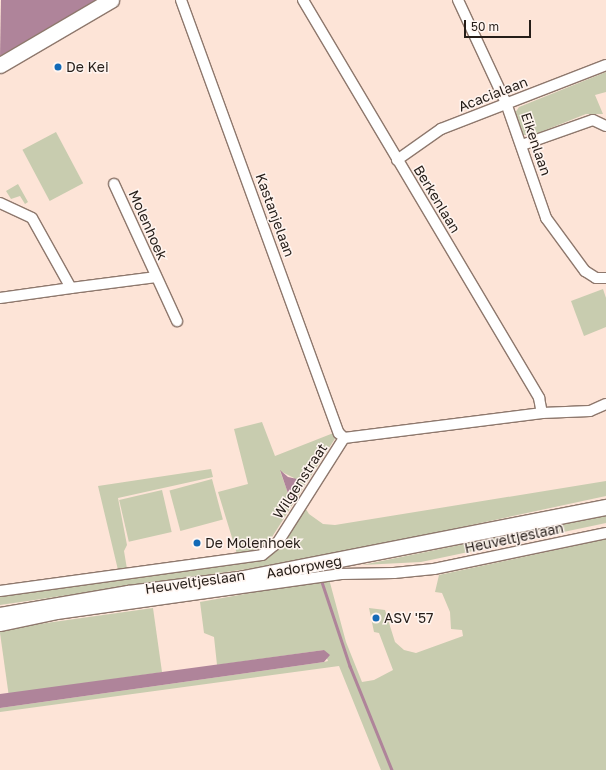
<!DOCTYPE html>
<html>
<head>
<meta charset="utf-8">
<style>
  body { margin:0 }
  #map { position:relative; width:606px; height:770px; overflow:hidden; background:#fde4d7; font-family:"Golos Text",sans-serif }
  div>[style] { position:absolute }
  .green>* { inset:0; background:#c8ccaf; transform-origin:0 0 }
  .water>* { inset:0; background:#af849a }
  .stream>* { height:2.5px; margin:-1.25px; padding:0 1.25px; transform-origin:1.25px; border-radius:1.25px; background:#af849a }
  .roads { filter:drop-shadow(1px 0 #8e786d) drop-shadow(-1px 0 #8e786d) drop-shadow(0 1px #8e786d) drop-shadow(0 -1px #8e786d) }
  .street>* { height:10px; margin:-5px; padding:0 5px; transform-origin:5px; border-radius:5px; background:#fff }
  .secondary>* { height:15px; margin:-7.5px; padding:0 7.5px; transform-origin:7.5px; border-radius:7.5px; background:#fff }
  .dots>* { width:11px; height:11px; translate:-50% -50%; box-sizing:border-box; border:2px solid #fff5f0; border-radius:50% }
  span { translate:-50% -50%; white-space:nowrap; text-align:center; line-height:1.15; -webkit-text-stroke:3px #fff5f0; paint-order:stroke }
  .poi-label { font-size:14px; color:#251d18 }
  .left { translate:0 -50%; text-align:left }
  .street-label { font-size:14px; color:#251d18 }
  .scale { position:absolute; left:464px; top:20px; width:67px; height:18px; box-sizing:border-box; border:2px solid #251d18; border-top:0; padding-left:5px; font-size:12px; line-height:14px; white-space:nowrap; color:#251d18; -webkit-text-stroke:3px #fff5f0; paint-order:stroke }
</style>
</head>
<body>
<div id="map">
  <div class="green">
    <div style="clip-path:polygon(606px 72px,606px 92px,595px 95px,603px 114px,586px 114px,533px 135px,523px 135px,515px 113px,519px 107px)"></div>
    <div style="left:56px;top:132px;width:58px;height:38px;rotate:62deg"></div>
    <div style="clip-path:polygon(18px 184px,28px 202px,25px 204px,20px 196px,11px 199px,6px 191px)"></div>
    <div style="clip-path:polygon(603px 289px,606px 298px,606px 327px,584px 336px,571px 301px)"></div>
    <div style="clip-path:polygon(evenodd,262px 422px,275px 456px,336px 432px,336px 437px,272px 537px,258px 550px,237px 554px,218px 492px,248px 484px,234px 429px,262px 422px,280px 471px,294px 478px,292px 504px,280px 471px)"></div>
    <div style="clip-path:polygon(211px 469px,213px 477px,118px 498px,127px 545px,124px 551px,127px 569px,118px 570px,98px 486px)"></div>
    <div style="left:212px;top:479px;width:42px;height:44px;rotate:75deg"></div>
    <div style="clip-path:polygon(606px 481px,606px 496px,392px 542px,254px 568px,0 605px,0 595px,255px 562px,262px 559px,304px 506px,309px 514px,323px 524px,335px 525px)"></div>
    <div style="left:162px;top:490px;width:43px;height:44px;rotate:77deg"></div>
    <div style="clip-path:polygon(606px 515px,606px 523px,421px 562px,362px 565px)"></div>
    <div style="clip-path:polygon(606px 539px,606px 770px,381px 770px,339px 666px,0 712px,0 708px,324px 662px,328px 661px,324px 650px,217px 665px,214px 637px,204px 633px,200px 602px,329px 579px,346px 642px,362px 682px,374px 680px,393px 670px,379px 633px,374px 632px,369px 608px,385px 610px,395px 642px,404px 650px,416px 653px,463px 636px,462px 630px,451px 629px,450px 612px,442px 593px,435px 592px,439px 575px)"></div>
    <div style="left:153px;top:608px;width:65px;height:155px;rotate:82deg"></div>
  </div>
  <div class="water">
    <div style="clip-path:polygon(1px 0,96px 0,0 56px)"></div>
    <div style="clip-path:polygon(280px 470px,288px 477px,297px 479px,299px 483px,292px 505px)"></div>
    <div style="clip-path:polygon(324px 650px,330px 655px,324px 662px,0 708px,0 694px)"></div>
  </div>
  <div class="stream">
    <div style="left:322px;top:582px;width:89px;rotate:71.6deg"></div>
    <div style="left:350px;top:666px;width:112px;rotate:68deg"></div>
  </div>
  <div class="roads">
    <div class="street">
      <div style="left:181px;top:0;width:461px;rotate:70deg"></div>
      <div style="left:339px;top:433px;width:7px;rotate:45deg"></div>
      <div style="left:303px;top:0;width:463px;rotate:59.3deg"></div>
      <div style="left:539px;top:398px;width:15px;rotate:79deg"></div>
      <div style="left:458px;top:0;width:114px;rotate:65deg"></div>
      <div style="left:506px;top:103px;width:122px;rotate:70.8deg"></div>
      <div style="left:546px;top:218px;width:66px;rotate:53.7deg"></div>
      <div style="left:585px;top:271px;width:13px;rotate:32deg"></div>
      <div style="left:596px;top:278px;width:10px"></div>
      <div style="left:522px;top:145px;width:75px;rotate:-19.4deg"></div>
      <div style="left:593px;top:120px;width:14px;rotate:25deg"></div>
      <div style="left:397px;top:160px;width:54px;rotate:-35.2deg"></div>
      <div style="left:441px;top:129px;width:177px;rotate:-21.2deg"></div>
      <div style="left:114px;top:184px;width:151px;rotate:65.3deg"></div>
      <div style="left:0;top:203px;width:35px;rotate:25deg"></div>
      <div style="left:32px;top:218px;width:80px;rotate:60.9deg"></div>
      <div style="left:71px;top:288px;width:86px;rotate:-7.4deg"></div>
      <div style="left:0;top:298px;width:72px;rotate:-8deg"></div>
      <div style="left:344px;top:438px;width:200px;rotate:-7.2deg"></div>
      <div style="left:542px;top:413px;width:48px;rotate:-2.4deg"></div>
      <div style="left:590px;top:411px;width:17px;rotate:-24deg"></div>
      <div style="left:0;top:591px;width:264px;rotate:-7.8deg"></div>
      <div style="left:262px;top:555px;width:21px;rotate:-39deg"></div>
      <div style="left:278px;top:542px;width:123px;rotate:-57.6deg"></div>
      <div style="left:0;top:626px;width:58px;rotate:-11.9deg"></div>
      <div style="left:57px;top:614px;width:287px;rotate:-8deg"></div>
      <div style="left:341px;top:574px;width:53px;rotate:-1.1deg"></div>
      <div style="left:394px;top:573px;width:40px;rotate:-5.7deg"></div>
      <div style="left:434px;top:569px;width:176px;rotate:-11.8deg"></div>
    </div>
    <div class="secondary">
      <div style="left:0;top:65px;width:129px;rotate:-30.4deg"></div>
      <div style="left:0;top:615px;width:130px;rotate:-9.8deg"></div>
      <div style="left:128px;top:593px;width:111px;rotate:-7.3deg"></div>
      <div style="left:238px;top:579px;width:375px;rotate:-11.1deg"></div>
    </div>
  </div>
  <div class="dots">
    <div style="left:58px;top:67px;background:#136ab7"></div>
    <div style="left:197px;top:543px;background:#136ab7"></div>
    <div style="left:376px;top:618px;background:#136ab7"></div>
  </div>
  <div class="poi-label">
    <span class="left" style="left:66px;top:67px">De Kei</span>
    <span class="left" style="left:205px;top:543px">De Molenhoek</span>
    <span class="left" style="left:384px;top:618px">ASV '57</span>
  </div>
  <div class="street-label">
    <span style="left:493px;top:94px;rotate:-21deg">Acacialaan</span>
    <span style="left:536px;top:144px;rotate:71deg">Eikenlaan</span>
    <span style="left:437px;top:199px;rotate:59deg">Berkenlaan</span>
    <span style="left:275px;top:215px;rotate:70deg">Kastanjelaan</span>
    <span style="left:148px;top:225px;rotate:66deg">Molenhoek</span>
    <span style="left:300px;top:481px;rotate:-57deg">Wilgenstraat</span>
    <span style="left:514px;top:538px;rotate:-12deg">Heuveltjeslaan</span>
    <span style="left:304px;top:567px;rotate:-10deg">Aadorpweg</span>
    <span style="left:195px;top:582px;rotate:-8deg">Heuveltjeslaan</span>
  </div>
  <div class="scale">50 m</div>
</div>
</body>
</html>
